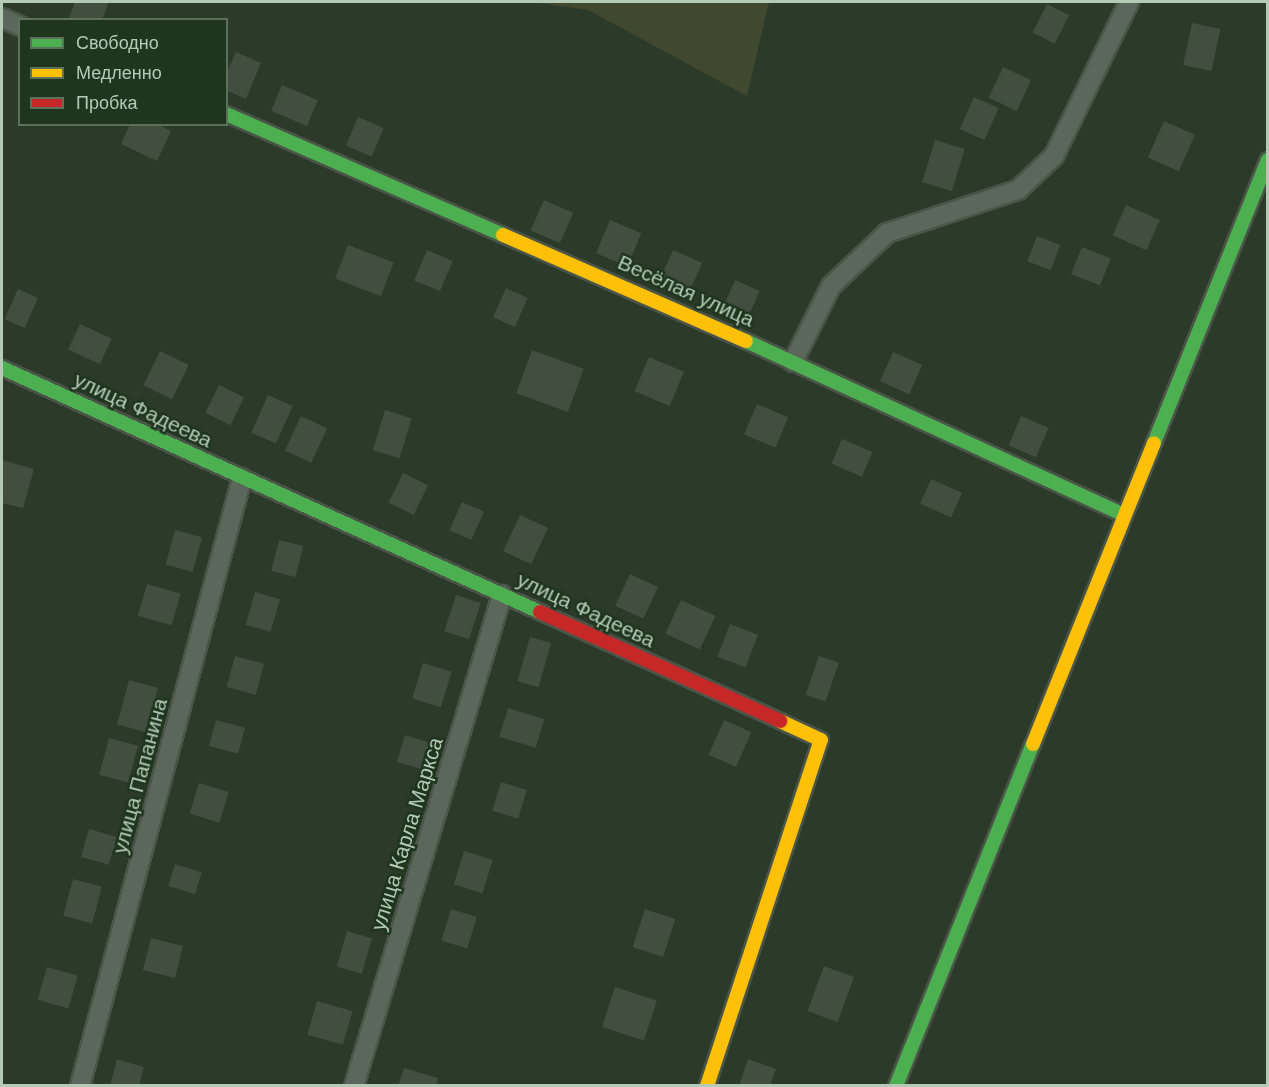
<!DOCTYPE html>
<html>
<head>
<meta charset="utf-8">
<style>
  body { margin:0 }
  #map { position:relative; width:1269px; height:1087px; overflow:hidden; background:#2c3a2a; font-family:Arial,sans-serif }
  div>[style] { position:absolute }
  .green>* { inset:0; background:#40492f }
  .building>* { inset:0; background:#414e40; transform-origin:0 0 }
  .roads { filter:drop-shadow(2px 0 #4a5448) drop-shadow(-2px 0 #4a5448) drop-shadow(0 2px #4a5448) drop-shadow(0 -2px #4a5448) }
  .street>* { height:18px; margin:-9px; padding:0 9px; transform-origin:9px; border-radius:9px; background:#5b675b }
  .fast>* { height:14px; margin:-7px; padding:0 7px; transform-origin:7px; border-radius:7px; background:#4caf50 }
  .slow>* { height:14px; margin:-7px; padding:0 7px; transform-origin:7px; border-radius:7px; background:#ffc107 }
  .jam>* { height:14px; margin:-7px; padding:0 7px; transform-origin:7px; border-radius:7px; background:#c62828 }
  span { translate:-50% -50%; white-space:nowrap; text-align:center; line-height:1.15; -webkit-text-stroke:5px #1f351d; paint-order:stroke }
  .street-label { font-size:21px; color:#b5cab4 }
  .frame { position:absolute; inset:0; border:3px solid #b5cab4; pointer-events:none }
  .legend { position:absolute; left:18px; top:18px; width:210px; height:108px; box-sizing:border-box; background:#1f351d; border:2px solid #5b7159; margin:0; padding:8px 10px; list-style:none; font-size:18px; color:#b5cab4 }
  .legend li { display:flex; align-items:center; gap:12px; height:30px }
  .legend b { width:30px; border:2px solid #5b7159 }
</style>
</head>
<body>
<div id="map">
  <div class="green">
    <div style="clip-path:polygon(532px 2px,769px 2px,747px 96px,588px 10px)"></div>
  </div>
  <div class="building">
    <div style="clip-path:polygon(75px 2px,109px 2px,102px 20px,68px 20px)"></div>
    <div style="left:1047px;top:4px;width:25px;height:32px;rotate:27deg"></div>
    <div style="left:1192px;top:23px;width:29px;height:43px;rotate:12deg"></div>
    <div style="clip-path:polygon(236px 52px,261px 63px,246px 99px,226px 90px,226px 74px)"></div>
    <div style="left:1003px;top:67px;width:31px;height:34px;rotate:25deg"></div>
    <div style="left:282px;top:85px;width:39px;height:28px;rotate:23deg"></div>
    <div style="left:974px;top:97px;width:27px;height:35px;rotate:24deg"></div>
    <div style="left:358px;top:117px;width:28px;height:31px;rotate:23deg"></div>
    <div style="left:1164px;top:121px;width:34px;height:40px;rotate:24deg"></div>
    <div style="clip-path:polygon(130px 124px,157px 124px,171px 131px,157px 161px,121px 144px)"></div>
    <div style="left:935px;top:140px;width:31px;height:44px;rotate:17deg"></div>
    <div style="left:544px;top:200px;width:32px;height:33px;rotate:24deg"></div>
    <div style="left:1126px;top:205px;width:37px;height:33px;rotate:24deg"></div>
    <div style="left:610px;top:220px;width:34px;height:36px;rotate:23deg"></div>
    <div style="left:1037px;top:236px;width:25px;height:27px;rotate:21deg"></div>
    <div style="left:348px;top:245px;width:49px;height:36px;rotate:21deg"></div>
    <div style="left:1082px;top:247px;width:31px;height:29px;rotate:22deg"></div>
    <div style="left:427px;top:250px;width:28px;height:33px;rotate:23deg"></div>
    <div style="left:673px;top:250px;width:32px;height:35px;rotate:24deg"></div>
    <div style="left:735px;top:280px;width:27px;height:34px;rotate:24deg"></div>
    <div style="left:506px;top:288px;width:24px;height:32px;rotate:24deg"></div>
    <div style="left:18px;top:289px;width:22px;height:33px;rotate:24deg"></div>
    <div style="left:80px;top:324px;width:35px;height:28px;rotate:25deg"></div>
    <div style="left:532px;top:350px;width:55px;height:46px;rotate:20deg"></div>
    <div style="left:160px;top:351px;width:32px;height:38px;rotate:26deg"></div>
    <div style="left:893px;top:352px;width:32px;height:32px;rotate:24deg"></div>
    <div style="left:649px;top:357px;width:38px;height:37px;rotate:23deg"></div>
    <div style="left:219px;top:385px;width:28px;height:31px;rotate:26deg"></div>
    <div style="left:268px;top:395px;width:27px;height:41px;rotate:24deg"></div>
    <div style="left:757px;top:404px;width:34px;height:33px;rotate:23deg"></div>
    <div style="left:385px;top:410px;width:28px;height:42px;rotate:17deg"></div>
    <div style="left:301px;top:416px;width:29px;height:38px;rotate:25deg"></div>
    <div style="left:1021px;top:416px;width:30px;height:32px;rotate:23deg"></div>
    <div style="left:842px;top:439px;width:33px;height:27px;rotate:23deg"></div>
    <div style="clip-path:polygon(2px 460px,34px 469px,23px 508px,2px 503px)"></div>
    <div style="left:403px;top:473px;width:28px;height:33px;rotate:26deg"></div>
    <div style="left:931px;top:479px;width:34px;height:27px;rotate:24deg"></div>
    <div style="left:462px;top:502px;width:24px;height:31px;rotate:24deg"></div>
    <div style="left:520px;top:515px;width:31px;height:40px;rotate:25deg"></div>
    <div style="left:175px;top:530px;width:28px;height:36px;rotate:15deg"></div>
    <div style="left:279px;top:540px;width:25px;height:32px;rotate:14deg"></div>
    <div style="left:630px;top:574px;width:31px;height:35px;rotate:25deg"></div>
    <div style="left:147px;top:584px;width:35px;height:33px;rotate:16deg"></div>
    <div style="left:255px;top:592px;width:26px;height:34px;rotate:16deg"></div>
    <div style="left:456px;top:595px;width:26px;height:38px;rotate:18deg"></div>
    <div style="left:681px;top:600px;width:38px;height:37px;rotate:25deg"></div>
    <div style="left:730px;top:624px;width:30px;height:35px;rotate:21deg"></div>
    <div style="left:530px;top:637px;width:22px;height:46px;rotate:16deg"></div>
    <div style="left:235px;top:656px;width:30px;height:32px;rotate:15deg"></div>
    <div style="left:819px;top:656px;width:21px;height:41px;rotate:19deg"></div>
    <div style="left:423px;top:663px;width:30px;height:37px;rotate:17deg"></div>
    <div style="left:129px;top:680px;width:30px;height:46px;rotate:15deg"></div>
    <div style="left:508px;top:708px;width:38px;height:30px;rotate:17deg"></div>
    <div style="left:216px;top:720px;width:30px;height:27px;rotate:15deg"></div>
    <div style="left:724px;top:720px;width:30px;height:38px;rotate:24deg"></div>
    <div style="left:405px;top:735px;width:28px;height:28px;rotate:17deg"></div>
    <div style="left:109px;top:738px;width:30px;height:38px;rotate:15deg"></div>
    <div style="left:501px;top:782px;width:27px;height:30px;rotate:17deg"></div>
    <div style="left:199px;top:783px;width:31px;height:32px;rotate:17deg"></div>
    <div style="left:89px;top:829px;width:29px;height:29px;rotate:16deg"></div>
    <div style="left:464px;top:851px;width:30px;height:35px;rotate:17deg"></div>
    <div style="left:175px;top:864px;width:28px;height:23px;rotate:17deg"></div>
    <div style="left:73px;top:879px;width:30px;height:38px;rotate:15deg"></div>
    <div style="left:451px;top:909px;width:27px;height:33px;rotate:17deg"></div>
    <div style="left:645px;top:909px;width:32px;height:40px;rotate:18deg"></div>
    <div style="left:347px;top:931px;width:26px;height:37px;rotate:16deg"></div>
    <div style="left:151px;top:938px;width:33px;height:33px;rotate:14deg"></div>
    <div style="left:824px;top:966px;width:32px;height:48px;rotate:20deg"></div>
    <div style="left:47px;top:967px;width:32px;height:34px;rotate:16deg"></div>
    <div style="left:615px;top:987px;width:44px;height:42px;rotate:18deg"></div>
    <div style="left:317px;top:1001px;width:37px;height:35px;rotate:16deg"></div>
    <div style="clip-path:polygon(117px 1059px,144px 1067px,139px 1086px,110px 1086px)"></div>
    <div style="clip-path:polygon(748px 1059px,776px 1069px,770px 1086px,739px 1086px)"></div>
    <div style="clip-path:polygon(404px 1068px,438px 1078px,436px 1086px,398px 1086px)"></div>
  </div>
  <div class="roads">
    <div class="street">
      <div style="left:2px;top:18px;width:20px;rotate:24deg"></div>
      <div style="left:793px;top:362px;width:85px;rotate:-63.4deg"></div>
      <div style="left:831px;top:286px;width:77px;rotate:-43.4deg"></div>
      <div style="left:887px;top:233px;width:138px;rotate:-18.2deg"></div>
      <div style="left:1018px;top:190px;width:50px;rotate:-43.4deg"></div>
      <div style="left:1054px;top:156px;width:171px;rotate:-64deg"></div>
      <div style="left:80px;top:1086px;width:629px;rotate:-75.08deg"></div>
      <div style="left:354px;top:1086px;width:513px;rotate:-73.23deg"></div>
    </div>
    <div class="fast">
      <div style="left:226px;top:114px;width:302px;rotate:23.6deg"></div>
      <div style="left:746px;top:341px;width:416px;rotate:24.7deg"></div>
      <div style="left:2px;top:368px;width:591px;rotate:24.4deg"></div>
      <div style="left:1154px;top:443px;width:305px;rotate:-68.1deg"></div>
      <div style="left:896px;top:1086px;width:368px;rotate:-68.2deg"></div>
    </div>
    <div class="slow">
      <div style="left:503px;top:235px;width:265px;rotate:23.6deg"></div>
      <div style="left:1033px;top:744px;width:324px;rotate:-68.1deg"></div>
      <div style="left:707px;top:1086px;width:364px;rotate:-71.8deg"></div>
      <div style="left:821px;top:740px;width:45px;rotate:-155.1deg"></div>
    </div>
    <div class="jam">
      <div style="left:540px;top:612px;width:264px;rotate:24.4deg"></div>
    </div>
  </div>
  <div class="street-label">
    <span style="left:686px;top:291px;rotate:24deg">Весёлая улица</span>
    <span style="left:143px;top:410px;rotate:25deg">улица Фадеева</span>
    <span style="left:586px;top:610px;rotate:25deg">улица Фадеева</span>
    <span style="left:140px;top:776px;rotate:-75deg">улица Папанина</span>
    <span style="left:407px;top:834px;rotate:-73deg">улица Карла Маркса</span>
  </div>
  <div class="frame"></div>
  <ul class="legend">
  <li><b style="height:8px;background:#4caf50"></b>Свободно</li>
  <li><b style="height:8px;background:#ffc107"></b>Медленно</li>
  <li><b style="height:8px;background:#c62828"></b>Пробка</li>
  </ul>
</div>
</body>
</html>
